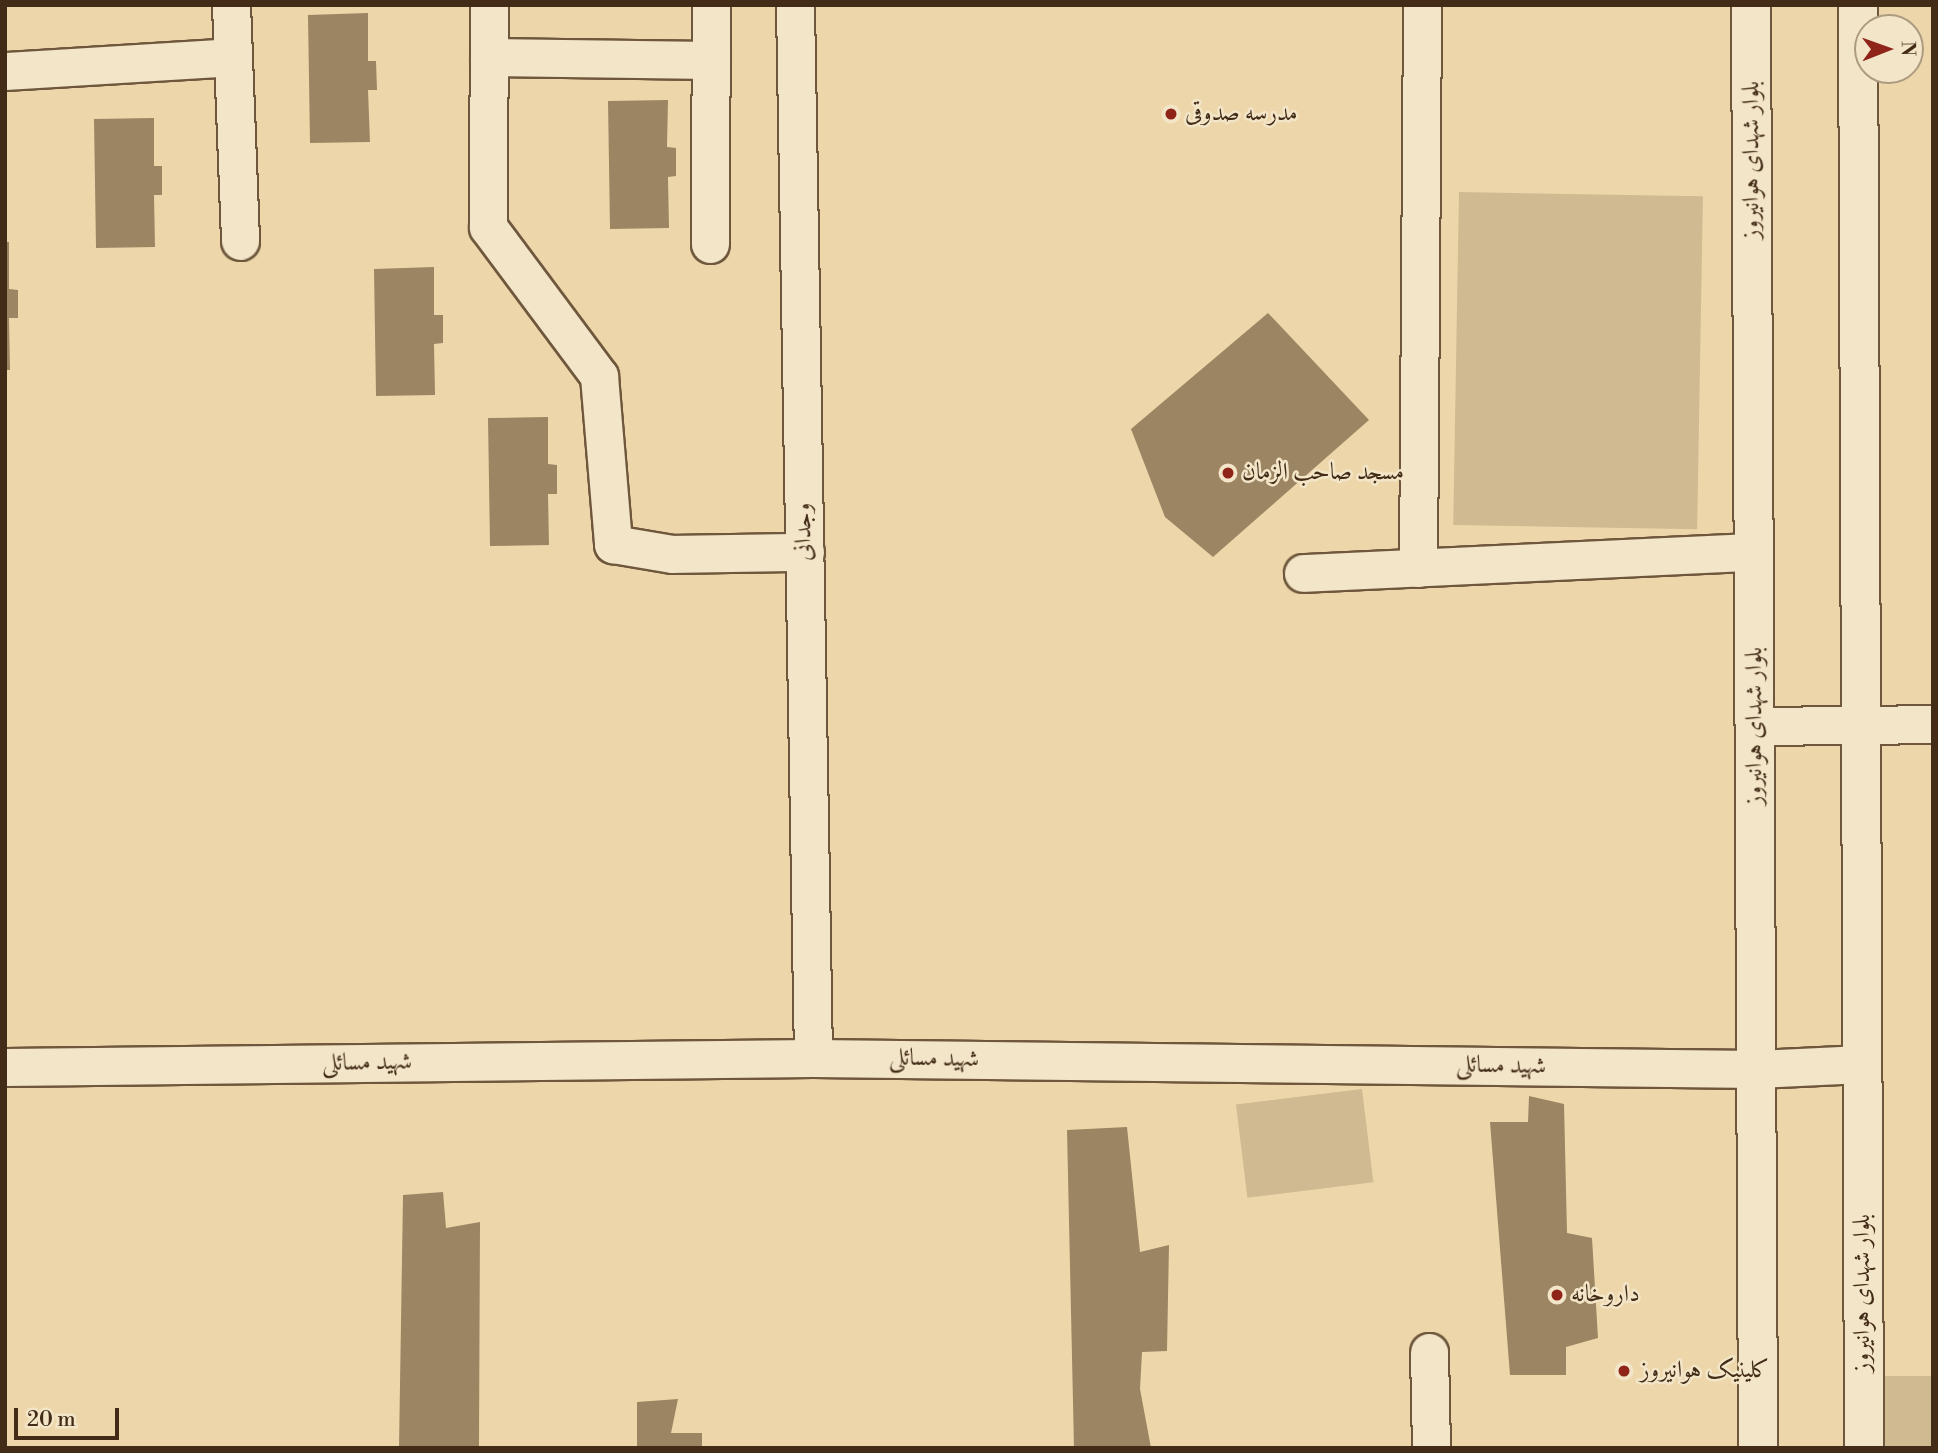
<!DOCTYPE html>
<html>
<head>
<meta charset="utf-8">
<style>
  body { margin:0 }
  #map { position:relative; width:1938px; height:1453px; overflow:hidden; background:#edd7aa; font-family:"Libre Bodoni",Amiri,serif }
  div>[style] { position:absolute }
  .green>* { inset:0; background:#d0ba91; transform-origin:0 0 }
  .building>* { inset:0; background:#9b8563 }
  .roads { filter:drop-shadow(2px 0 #6e573c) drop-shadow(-2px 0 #6e573c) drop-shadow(0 2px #6e573c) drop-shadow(0 -2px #6e573c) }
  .minor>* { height:37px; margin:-18.5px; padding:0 18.5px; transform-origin:18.5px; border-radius:18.5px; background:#f3e5c8 }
  .secondary>* { height:38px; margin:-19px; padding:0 19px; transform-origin:19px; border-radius:19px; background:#f3e5c8 }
  .dots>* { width:19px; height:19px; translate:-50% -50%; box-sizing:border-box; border:4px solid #f3e5c8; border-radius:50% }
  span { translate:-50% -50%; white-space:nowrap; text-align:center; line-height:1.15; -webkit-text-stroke:5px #f3e5c8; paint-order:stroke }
  .poi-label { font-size:24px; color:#432c17 }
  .left { translate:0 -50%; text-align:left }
  .street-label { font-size:24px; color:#432c17 }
  .frame { position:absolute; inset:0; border:7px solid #432c17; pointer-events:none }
  .north { position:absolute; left:1854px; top:14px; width:70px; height:70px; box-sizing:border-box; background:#f3e5c8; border:2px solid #ad9b81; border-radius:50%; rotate:89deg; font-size:19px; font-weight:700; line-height:28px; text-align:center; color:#432c17 }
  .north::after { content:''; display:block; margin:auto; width:24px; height:32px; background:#8f2418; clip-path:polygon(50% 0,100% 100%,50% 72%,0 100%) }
  .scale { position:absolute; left:14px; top:1408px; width:105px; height:32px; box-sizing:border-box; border:4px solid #432c17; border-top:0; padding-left:9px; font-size:21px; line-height:24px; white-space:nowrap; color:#432c17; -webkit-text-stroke:5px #f3e5c8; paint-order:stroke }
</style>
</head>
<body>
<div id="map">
  <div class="green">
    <div style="left:1459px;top:192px;width:244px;height:333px;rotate:1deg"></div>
    <div style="left:1362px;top:1089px;width:94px;height:127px;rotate:83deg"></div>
    <div style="left:1933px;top:1376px;width:72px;height:70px;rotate:90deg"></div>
  </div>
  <div class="building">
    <div style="clip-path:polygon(368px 13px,368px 61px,376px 61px,377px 90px,368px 90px,370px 142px,310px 143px,308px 15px)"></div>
    <div style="clip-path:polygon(668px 100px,667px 147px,676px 148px,676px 176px,668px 177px,669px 228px,610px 229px,608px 101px)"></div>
    <div style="clip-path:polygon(154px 118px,154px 166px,162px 166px,162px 195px,154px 195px,155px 247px,96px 248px,94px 119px)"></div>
    <div style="clip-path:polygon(5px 242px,9px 242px,9px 289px,18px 290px,18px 318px,9px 318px,10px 370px,5px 370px)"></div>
    <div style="clip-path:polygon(434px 267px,434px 315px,443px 315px,443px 343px,434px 344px,435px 395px,376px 396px,374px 269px)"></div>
    <div style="clip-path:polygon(1268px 313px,1369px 420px,1213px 557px,1165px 517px,1131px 429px)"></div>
    <div style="clip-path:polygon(548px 417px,548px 464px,557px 465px,557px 494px,548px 494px,549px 545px,490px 546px,488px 418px)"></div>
    <div style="clip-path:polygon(1529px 1096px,1564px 1104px,1567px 1233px,1592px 1238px,1598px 1338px,1566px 1347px,1566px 1375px,1510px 1375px,1490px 1122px,1528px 1122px)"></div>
    <div style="clip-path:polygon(1127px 1127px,1140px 1252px,1169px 1245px,1167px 1351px,1142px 1352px,1140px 1389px,1151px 1448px,1074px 1448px,1067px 1130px)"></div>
    <div style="clip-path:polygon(443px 1192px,446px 1228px,480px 1222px,479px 1448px,399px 1448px,403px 1195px)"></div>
    <div style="clip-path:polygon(678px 1399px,671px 1433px,702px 1433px,702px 1448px,637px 1448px,637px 1402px)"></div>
  </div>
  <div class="roads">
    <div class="minor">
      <div style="left:231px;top:5px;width:236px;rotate:87.8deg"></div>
      <div style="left:489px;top:5px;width:222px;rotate:90.3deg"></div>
      <div style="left:488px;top:227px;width:186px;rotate:53.3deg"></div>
      <div style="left:599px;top:376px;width:169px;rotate:85.2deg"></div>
      <div style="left:613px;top:544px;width:60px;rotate:9.6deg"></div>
      <div style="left:672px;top:554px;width:133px;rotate:-0.9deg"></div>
      <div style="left:795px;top:5px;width:1053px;rotate:89.02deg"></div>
      <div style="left:489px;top:57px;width:222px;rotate:0.8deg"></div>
      <div style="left:5px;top:71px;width:228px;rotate:-3.5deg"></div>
      <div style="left:710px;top:244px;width:239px;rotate:-89.8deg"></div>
      <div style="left:1418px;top:568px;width:563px;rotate:-89.59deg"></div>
      <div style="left:1303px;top:573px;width:451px;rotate:-2.7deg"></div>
      <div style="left:1755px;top:726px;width:178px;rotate:-0.6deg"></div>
      <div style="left:5px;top:1067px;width:808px;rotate:-0.64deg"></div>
      <div style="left:813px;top:1058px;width:944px;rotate:0.67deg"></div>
      <div style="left:1757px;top:1069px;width:105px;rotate:-2.7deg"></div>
      <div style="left:1429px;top:1352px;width:96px;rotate:88.8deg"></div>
    </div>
    <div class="secondary">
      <div style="left:1751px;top:5px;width:1443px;rotate:89.72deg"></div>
      <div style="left:1858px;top:5px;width:1443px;rotate:89.76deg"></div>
    </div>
  </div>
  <div class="dots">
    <div style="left:1171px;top:114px;background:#8f2418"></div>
    <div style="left:1228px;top:473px;background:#8f2418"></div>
    <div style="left:1557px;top:1295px;background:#8f2418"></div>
    <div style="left:1624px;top:1371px;background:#8f2418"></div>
  </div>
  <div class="poi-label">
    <span class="left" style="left:1185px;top:114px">مدرسه صدوقی</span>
    <span class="left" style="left:1242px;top:473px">مسجد صاحب الزمان</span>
    <span class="left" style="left:1571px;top:1295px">داروخانه</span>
    <span class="left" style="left:1640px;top:1371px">کلینیک هوانیروز</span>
  </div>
  <div class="street-label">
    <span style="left:1752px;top:160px;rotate:-90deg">بلوار شهدای هوانیروز</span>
    <span style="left:804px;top:532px;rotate:-91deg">وجدانی</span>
    <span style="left:1755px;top:726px;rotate:-90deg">بلوار شهدای هوانیروز</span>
    <span style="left:934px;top:1059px;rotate:1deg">شهید مسائلی</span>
    <span style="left:367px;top:1063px;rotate:-1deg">شهید مسائلی</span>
    <span style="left:1501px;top:1066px;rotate:1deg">شهید مسائلی</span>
    <span style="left:1863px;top:1293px;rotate:-90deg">بلوار شهدای هوانیروز</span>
  </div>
  <div class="frame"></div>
  <div class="north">N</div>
  <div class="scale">20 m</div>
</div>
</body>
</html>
